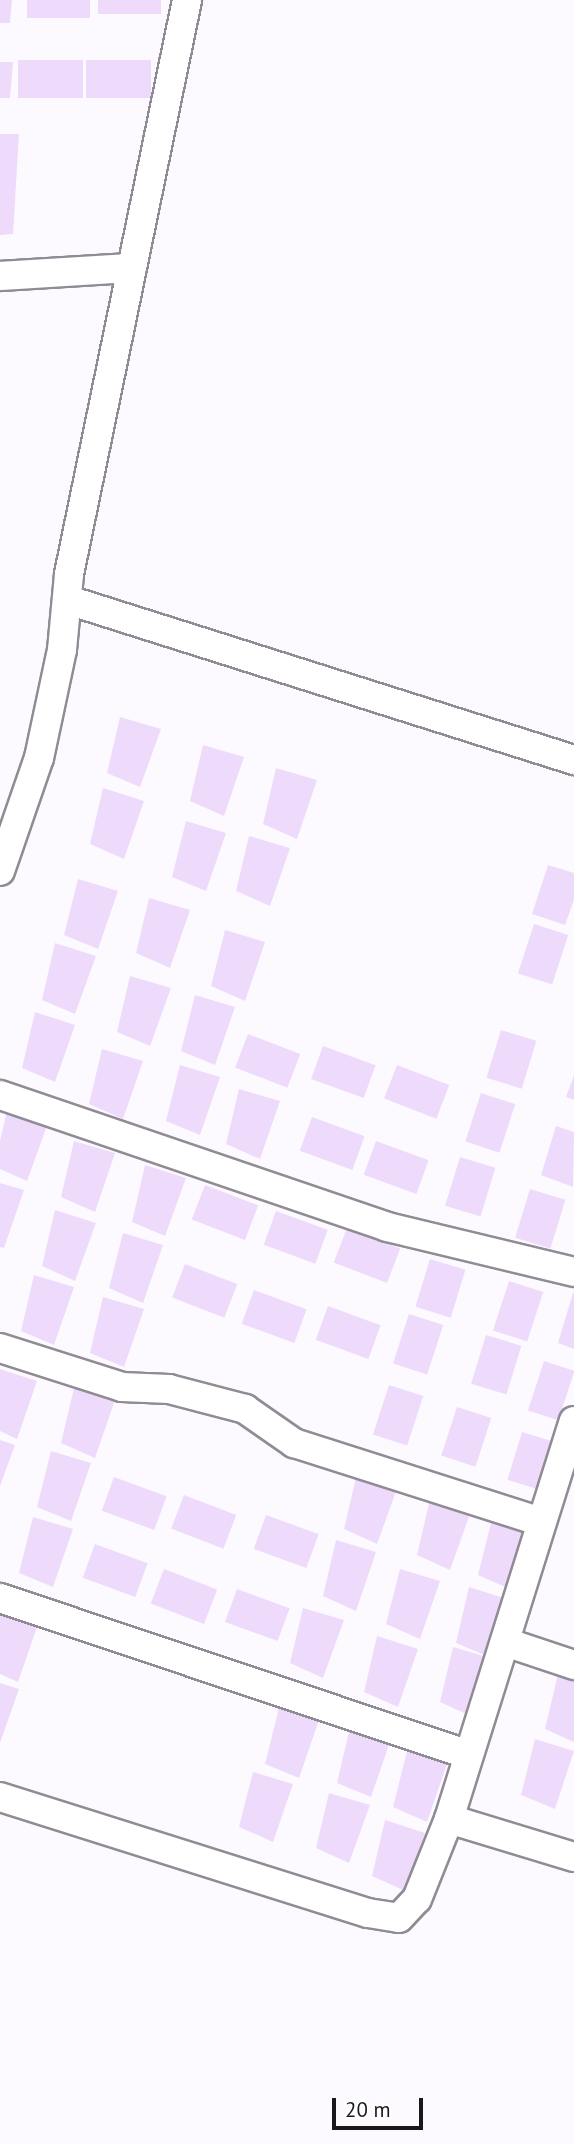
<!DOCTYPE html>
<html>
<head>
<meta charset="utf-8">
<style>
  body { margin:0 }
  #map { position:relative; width:574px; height:2144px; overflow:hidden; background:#fcfafe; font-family:"PT Sans",sans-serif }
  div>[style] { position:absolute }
  .building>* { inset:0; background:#eedbfc; transform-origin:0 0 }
  .roads { filter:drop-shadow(2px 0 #908b94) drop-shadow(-2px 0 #908b94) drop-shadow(0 2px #908b94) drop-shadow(0 -2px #908b94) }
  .minor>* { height:28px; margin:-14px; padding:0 14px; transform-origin:14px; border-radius:14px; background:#fff }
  span { translate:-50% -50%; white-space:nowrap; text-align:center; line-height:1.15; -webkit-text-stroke:5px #fff; paint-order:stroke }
  .scale { position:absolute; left:332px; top:2098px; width:91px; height:32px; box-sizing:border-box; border:4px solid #1a181b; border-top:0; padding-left:9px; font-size:21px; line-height:24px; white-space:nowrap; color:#1a181b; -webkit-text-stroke:5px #fff; paint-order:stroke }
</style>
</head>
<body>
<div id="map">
  <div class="building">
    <div style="clip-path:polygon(0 0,12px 0,10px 23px,0 23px)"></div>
    <div style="left:27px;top:0;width:63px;height:18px"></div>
    <div style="left:98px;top:0;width:63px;height:14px"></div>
    <div style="left:18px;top:60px;width:65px;height:38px"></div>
    <div style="left:86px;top:60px;width:65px;height:38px"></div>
    <div style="clip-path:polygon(0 62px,13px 62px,10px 98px,0 98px)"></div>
    <div style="clip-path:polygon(0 134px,19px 134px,13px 234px,0 235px)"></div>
    <div style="clip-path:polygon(120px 717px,161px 729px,140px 787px,107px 773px)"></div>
    <div style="clip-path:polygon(203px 745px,244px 757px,224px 816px,190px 801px)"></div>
    <div style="clip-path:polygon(276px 768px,317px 780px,297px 839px,263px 824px)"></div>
    <div style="clip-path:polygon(103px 788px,144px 801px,124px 859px,90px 844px)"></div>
    <div style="clip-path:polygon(186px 821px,226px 833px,206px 891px,172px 877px)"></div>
    <div style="clip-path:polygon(249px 836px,290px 848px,270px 906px,236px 891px)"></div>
    <div style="clip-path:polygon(548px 865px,574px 873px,574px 900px,565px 925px,532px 914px)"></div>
    <div style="clip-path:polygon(78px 879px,118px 891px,98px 949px,64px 935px)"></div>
    <div style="clip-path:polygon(149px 898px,190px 910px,170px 968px,136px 953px)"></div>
    <div style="left:534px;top:924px;width:36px;height:52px;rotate:18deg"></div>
    <div style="clip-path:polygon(225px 930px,265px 942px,245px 1001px,211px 986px)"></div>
    <div style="clip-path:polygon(55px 943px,96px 956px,75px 1014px,42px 1000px)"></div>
    <div style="clip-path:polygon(130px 976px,171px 988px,150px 1046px,117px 1032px)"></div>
    <div style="clip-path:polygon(195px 995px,235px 1007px,215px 1065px,181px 1051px)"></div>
    <div style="clip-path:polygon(35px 1012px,75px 1025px,55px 1082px,22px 1068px)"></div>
    <div style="left:501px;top:1030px;width:37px;height:50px;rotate:17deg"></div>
    <div style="left:248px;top:1034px;width:56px;height:36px;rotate:21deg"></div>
    <div style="left:323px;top:1046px;width:56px;height:35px;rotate:20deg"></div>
    <div style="clip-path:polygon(102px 1049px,143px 1061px,123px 1119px,89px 1104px)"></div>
    <div style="clip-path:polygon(180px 1065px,220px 1077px,200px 1135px,166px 1121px)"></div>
    <div style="left:397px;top:1065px;width:56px;height:36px;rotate:21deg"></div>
    <div style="clip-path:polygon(574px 1075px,574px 1100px,566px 1097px)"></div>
    <div style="clip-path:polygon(239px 1089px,280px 1101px,260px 1159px,226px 1144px)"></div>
    <div style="left:481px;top:1093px;width:36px;height:51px;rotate:18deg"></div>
    <div style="clip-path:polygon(7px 1111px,48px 1123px,27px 1181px,0 1169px,0 1141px)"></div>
    <div style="left:312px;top:1117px;width:56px;height:36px;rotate:20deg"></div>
    <div style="clip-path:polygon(556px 1126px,574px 1132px,573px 1187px,541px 1175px)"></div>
    <div style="clip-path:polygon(74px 1141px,115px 1153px,95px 1212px,61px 1197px)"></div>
    <div style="left:376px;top:1141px;width:56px;height:36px;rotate:20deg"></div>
    <div style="left:460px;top:1157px;width:37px;height:51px;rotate:17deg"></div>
    <div style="clip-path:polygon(145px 1165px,186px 1178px,165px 1236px,132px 1222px)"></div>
    <div style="clip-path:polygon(0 1183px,24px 1190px,4px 1248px,0 1247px)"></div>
    <div style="left:205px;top:1185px;width:57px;height:37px;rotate:21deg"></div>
    <div style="left:530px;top:1189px;width:37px;height:51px;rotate:17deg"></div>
    <div style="clip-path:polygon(55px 1210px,96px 1223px,75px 1281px,42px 1266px)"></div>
    <div style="left:276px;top:1211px;width:55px;height:36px;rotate:20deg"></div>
    <div style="left:347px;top:1228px;width:57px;height:37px;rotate:21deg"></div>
    <div style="clip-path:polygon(123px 1233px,163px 1245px,143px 1303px,109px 1288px)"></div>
    <div style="left:430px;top:1259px;width:37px;height:50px;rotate:17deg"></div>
    <div style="left:185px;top:1264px;width:56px;height:36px;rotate:21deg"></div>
    <div style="clip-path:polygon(34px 1275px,74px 1287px,54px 1345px,21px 1331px)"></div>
    <div style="left:509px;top:1281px;width:36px;height:52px;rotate:18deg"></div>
    <div style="left:254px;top:1290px;width:56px;height:36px;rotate:20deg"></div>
    <div style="clip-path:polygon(573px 1293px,574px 1293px,574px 1349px,558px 1343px)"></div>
    <div style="clip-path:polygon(103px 1297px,144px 1309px,124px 1367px,90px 1353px)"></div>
    <div style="left:328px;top:1306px;width:56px;height:36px;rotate:20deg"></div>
    <div style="left:409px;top:1314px;width:36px;height:52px;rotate:18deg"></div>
    <div style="left:486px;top:1335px;width:37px;height:51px;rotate:17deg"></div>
    <div style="left:544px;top:1361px;width:32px;height:52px;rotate:18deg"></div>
    <div style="clip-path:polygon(0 1369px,37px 1381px,17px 1439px,0 1431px)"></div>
    <div style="left:389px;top:1385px;width:36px;height:52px;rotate:18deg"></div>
    <div style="clip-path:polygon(74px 1388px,115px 1400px,95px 1458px,61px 1443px)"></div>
    <div style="left:457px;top:1407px;width:36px;height:51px;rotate:18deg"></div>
    <div style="left:522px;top:1432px;width:37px;height:50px;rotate:17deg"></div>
    <div style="clip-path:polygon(0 1440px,15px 1445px,0 1486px)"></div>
    <div style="clip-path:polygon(51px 1451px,91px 1463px,71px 1521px,37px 1507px)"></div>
    <div style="clip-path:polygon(357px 1473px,398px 1486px,377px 1544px,344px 1529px)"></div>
    <div style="left:114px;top:1477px;width:56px;height:36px;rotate:20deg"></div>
    <div style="left:184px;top:1495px;width:56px;height:36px;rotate:21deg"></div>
    <div style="clip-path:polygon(430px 1499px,471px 1511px,450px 1570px,417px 1555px)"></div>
    <div style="left:266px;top:1515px;width:56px;height:36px;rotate:20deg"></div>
    <div style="clip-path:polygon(33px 1517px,73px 1529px,53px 1587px,19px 1573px)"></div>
    <div style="clip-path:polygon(492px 1519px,532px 1531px,512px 1590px,478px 1575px)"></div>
    <div style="clip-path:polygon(336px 1540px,376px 1552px,356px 1611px,323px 1596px)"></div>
    <div style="left:95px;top:1544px;width:56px;height:36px;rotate:20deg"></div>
    <div style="left:164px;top:1569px;width:57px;height:37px;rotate:21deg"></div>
    <div style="clip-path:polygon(400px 1569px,440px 1581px,420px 1639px,386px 1624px)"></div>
    <div style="clip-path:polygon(469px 1587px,510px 1600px,489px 1657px,456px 1643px)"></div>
    <div style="left:237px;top:1589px;width:56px;height:35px;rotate:20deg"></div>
    <div style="clip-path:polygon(303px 1608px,344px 1620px,323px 1678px,290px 1663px)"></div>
    <div style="clip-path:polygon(0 1612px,38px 1624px,18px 1682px,0 1674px)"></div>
    <div style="clip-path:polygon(377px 1636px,418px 1649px,398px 1707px,364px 1692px)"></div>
    <div style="clip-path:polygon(453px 1647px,494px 1659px,473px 1717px,440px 1702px)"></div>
    <div style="clip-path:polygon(558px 1674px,574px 1679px,574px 1742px,545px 1729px)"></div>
    <div style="clip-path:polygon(0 1683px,19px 1689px,0 1743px)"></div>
    <div style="clip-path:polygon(279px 1708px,319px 1720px,299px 1778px,265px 1764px)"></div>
    <div style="clip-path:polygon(350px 1727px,391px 1739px,371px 1797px,337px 1783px)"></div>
    <div style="clip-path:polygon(535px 1739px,574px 1751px,555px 1809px,521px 1795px)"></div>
    <div style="clip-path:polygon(407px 1751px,447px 1764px,427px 1822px,393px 1807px)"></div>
    <div style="clip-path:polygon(253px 1772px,293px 1784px,273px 1842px,239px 1827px)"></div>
    <div style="clip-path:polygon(329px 1793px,370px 1805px,349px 1863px,316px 1848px)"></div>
    <div style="clip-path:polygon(385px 1820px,425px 1833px,405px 1891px,372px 1876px)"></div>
  </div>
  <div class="roads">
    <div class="minor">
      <div style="left:0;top:276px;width:132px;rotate:-3.5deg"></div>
      <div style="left:68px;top:600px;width:531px;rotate:17.55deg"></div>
      <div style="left:0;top:871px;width:120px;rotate:-71deg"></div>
      <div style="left:39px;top:758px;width:110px;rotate:-78deg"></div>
      <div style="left:62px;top:650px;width:76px;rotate:-84.7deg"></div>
      <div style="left:69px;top:574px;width:586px;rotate:-78.38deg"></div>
      <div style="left:0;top:1095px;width:409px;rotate:18.8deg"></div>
      <div style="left:387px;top:1227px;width:192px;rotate:13.5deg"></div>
      <div style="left:0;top:1348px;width:128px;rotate:17.7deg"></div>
      <div style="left:122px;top:1387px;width:47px;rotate:2.4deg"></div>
      <div style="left:169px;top:1389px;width:79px;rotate:14.7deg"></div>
      <div style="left:245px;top:1409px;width:60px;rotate:34.8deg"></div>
      <div style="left:294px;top:1443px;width:259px;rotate:17.7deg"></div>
      <div style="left:0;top:1598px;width:494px;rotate:18.5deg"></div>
      <div style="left:505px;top:1642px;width:73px;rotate:18.4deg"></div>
      <div style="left:0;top:1797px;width:386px;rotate:17.5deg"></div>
      <div style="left:368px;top:1913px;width:31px;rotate:9deg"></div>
      <div style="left:399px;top:1918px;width:26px;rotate:-47deg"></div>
      <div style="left:417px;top:1899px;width:86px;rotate:-68.2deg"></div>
      <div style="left:449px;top:1819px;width:417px;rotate:-72.6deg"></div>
      <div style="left:449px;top:1819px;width:131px;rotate:16.9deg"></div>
    </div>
  </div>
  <div class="scale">20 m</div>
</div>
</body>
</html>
